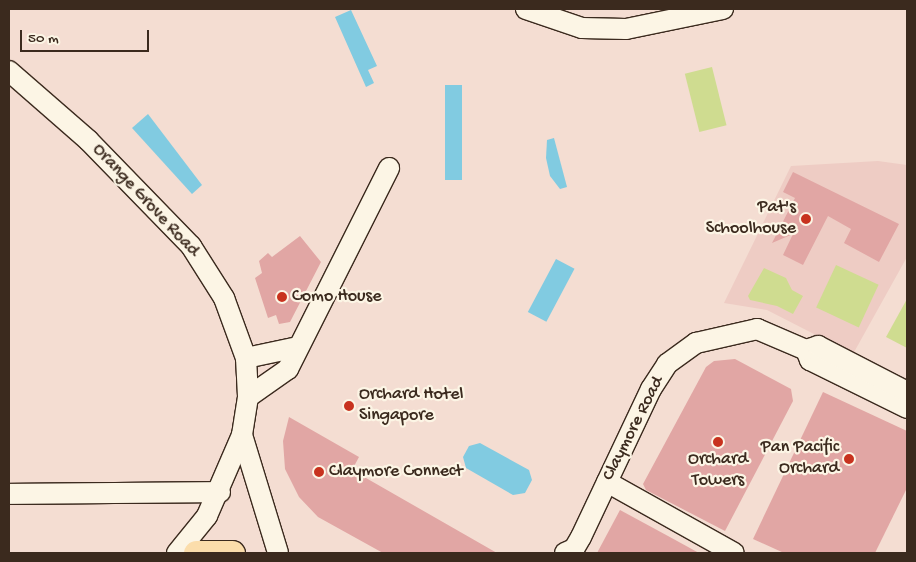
<!DOCTYPE html>
<html>
<head>
<meta charset="utf-8">
<style>
  body { margin:0 }
  #map { position:relative; width:916px; height:562px; overflow:hidden; background:#f4ddd2; font-family:"Gochi Hand",sans-serif }
  div>[style] { position:absolute }
  .built>* { inset:0; background:#eeccc4 }
  .green>* { inset:0; background:#cfdc90; transform-origin:0 0 }
  .water>* { inset:0; background:#81cbe1; transform-origin:0 0 }
  .building>* { inset:0; background:#e1a6a4 }
  .roads { filter:drop-shadow(1px 0 #3b2a1e) drop-shadow(-1px 0 #3b2a1e) drop-shadow(0 1px #3b2a1e) drop-shadow(0 -1px #3b2a1e) }
  .minor>* { height:20px; margin:-10px; padding:0 10px; transform-origin:10px; border-radius:10px; background:#fcf5e5 }
  .major>* { height:25px; margin:-12.5px; padding:0 12.5px; transform-origin:12.5px; border-radius:12.5px; background:#fbddab }
  .dots>* { width:14px; height:14px; translate:-50% -50%; box-sizing:border-box; border:2px solid #fcf5e5; border-radius:50% }
  span { translate:-50% -50%; white-space:nowrap; text-align:center; line-height:1.15; -webkit-text-stroke:4.5px #fcf5e5; paint-order:stroke }
  .street-label { font-size:18px; color:#3b2a1e }
  .poi-label { font-size:18px; color:#3b2a1e }
  .right { translate:-100% -50%; text-align:right }
  .left { translate:0 -50%; text-align:left }
  .frame { position:absolute; inset:0; border:10px solid #3b2a1e; pointer-events:none }
  .scale { position:absolute; left:20px; top:30px; width:129px; height:22px; box-sizing:border-box; border:2px solid #3b2a1e; border-top:0; padding-left:6px; font-size:15px; line-height:18px; white-space:nowrap; color:#3b2a1e; -webkit-text-stroke:4px #fcf5e5; paint-order:stroke }
</style>
</head>
<body>
<div id="map">
  <div class="built">
    <div style="clip-path:polygon(878px 161px,907px 165px,907px 257px,853px 354px,767px 310px,724px 303px,791px 166px)"></div>
  </div>
  <div class="green">
    <div style="left:712px;top:67px;width:60px;height:28px;rotate:76deg"></div>
    <div style="left:836px;top:265px;width:47px;height:47px;rotate:25deg"></div>
    <div style="clip-path:polygon(764px 268px,786px 278px,792px 290px,803px 296px,793px 314px,777px 306px,750px 300px,748px 296px)"></div>
    <div style="clip-path:polygon(907px 299px,907px 348px,886px 337px)"></div>
  </div>
  <div class="water">
    <div style="clip-path:polygon(351px 10px,377px 66px,368px 70px,374px 83px,366px 87px,335px 17px)"></div>
    <div style="left:445px;top:85px;width:17px;height:95px"></div>
    <div style="clip-path:polygon(148px 114px,202px 185px,192px 194px,132px 128px)"></div>
    <div style="clip-path:polygon(554px 138px,567px 187px,560px 189px,550px 176px,546px 158px,547px 140px)"></div>
    <div style="left:556px;top:259px;width:21px;height:60px;rotate:28deg"></div>
    <div style="clip-path:polygon(480px 443px,529px 470px,532px 480px,525px 493px,513px 495px,466px 468px,463px 457px,469px 446px)"></div>
  </div>
  <div class="building">
    <div style="clip-path:polygon(793px 172px,899px 224px,879px 262px,844px 243px,851px 229px,828px 216px,803px 265px,783px 255px,793px 234px,772px 243px,795px 198px,783px 192px)"></div>
    <div style="clip-path:polygon(300px 236px,321px 262px,290px 322px,279px 324px,276px 315px,268px 318px,255px 278px,262px 273px,259px 261px,268px 253px,272px 257px)"></div>
    <div style="clip-path:polygon(735px 359px,791px 389px,793px 401px,725px 531px,646px 490px,643px 484px,706px 367px,714px 361px)"></div>
    <div style="clip-path:polygon(823px 392px,907px 431px,907px 488px,875px 553px,784px 553px,753px 539px)"></div>
    <div style="clip-path:polygon(289px 417px,359px 457px,352px 470px,497px 553px,383px 553px,318px 517px,299px 497px,285px 469px,283px 441px)"></div>
    <div style="clip-path:polygon(620px 510px,668px 536px,699px 553px,597px 553px)"></div>
  </div>
  <div class="roads">
    <div class="minor">
      <div style="left:526px;top:9px;width:59px;rotate:18.7deg"></div>
      <div style="left:582px;top:28px;width:44px;rotate:1.3deg"></div>
      <div style="left:626px;top:29px;width:99px;rotate:-11.7deg"></div>
      <div style="left:9px;top:71px;width:105px;rotate:41.1deg"></div>
      <div style="left:88px;top:140px;width:148px;rotate:45.8deg"></div>
      <div style="left:191px;top:246px;width:62px;rotate:57.6deg"></div>
      <div style="left:224px;top:298px;width:64px;rotate:69.9deg"></div>
      <div style="left:246px;top:358px;width:39px;rotate:87deg"></div>
      <div style="left:248px;top:397px;width:38px;rotate:99deg"></div>
      <div style="left:242px;top:435px;width:88px;rotate:113.4deg"></div>
      <div style="left:207px;top:516px;width:48px;rotate:129deg"></div>
      <div style="left:806px;top:350px;width:11px;rotate:68deg"></div>
      <div style="left:810px;top:360px;width:108px;rotate:26.3deg"></div>
      <div style="left:246px;top:358px;width:53px;rotate:-11.9deg"></div>
      <div style="left:248px;top:397px;width:49px;rotate:-35deg"></div>
      <div style="left:288px;top:369px;width:225px;rotate:-63.3deg"></div>
      <div style="left:242px;top:435px;width:123px;rotate:73deg"></div>
      <div style="left:607px;top:482px;width:145px;rotate:29.2deg"></div>
      <div style="left:9px;top:494px;width:211px;rotate:-0.5deg"></div>
      <div style="left:565px;top:553px;width:10px;rotate:-24deg"></div>
      <div style="left:574px;top:549px;width:14px;rotate:-60deg"></div>
      <div style="left:581px;top:537px;width:164px;rotate:-64.7deg"></div>
      <div style="left:651px;top:389px;width:30px;rotate:-57deg"></div>
      <div style="left:667px;top:364px;width:36px;rotate:-36deg"></div>
      <div style="left:696px;top:343px;width:63px;rotate:-12.9deg"></div>
      <div style="left:757px;top:329px;width:53px;rotate:23.2deg"></div>
      <div style="left:806px;top:350px;width:13px;rotate:-18deg"></div>
      <div style="left:818px;top:346px;width:100px;rotate:27.3deg"></div>
    </div>
    <div class="major">
      <div style="left:196px;top:553px;width:36px"></div>
    </div>
  </div>
  <div class="dots">
    <div style="left:806px;top:219px;background:#c8321e"></div>
    <div style="left:282px;top:297px;background:#c8321e"></div>
    <div style="left:349px;top:406px;background:#c8321e"></div>
    <div style="left:718px;top:442px;background:#c8321e"></div>
    <div style="left:849px;top:459px;background:#c8321e"></div>
    <div style="left:319px;top:472px;background:#c8321e"></div>
  </div>
  <div class="street-label">
    <span style="left:145px;top:201px;rotate:47deg">Orange Grove Road</span>
    <span style="left:634px;top:429px;rotate:-63deg">Claymore Road</span>
  </div>
  <div class="poi-label">
    <span class="right" style="left:796px;top:219px">Pat's<br>Schoolhouse</span>
    <span class="left" style="left:292px;top:297px">Como House</span>
    <span class="left" style="left:359px;top:406px">Orchard Hotel<br>Singapore</span>
    <span class="right" style="left:839px;top:459px">Pan Pacific<br>Orchard</span>
    <span style="left:718px;top:471px">Orchard<br>Towers</span>
    <span class="left" style="left:329px;top:472px">Claymore Connect</span>
  </div>
  <div class="frame"></div>
  <div class="scale">50 m</div>
</div>
</body>
</html>
